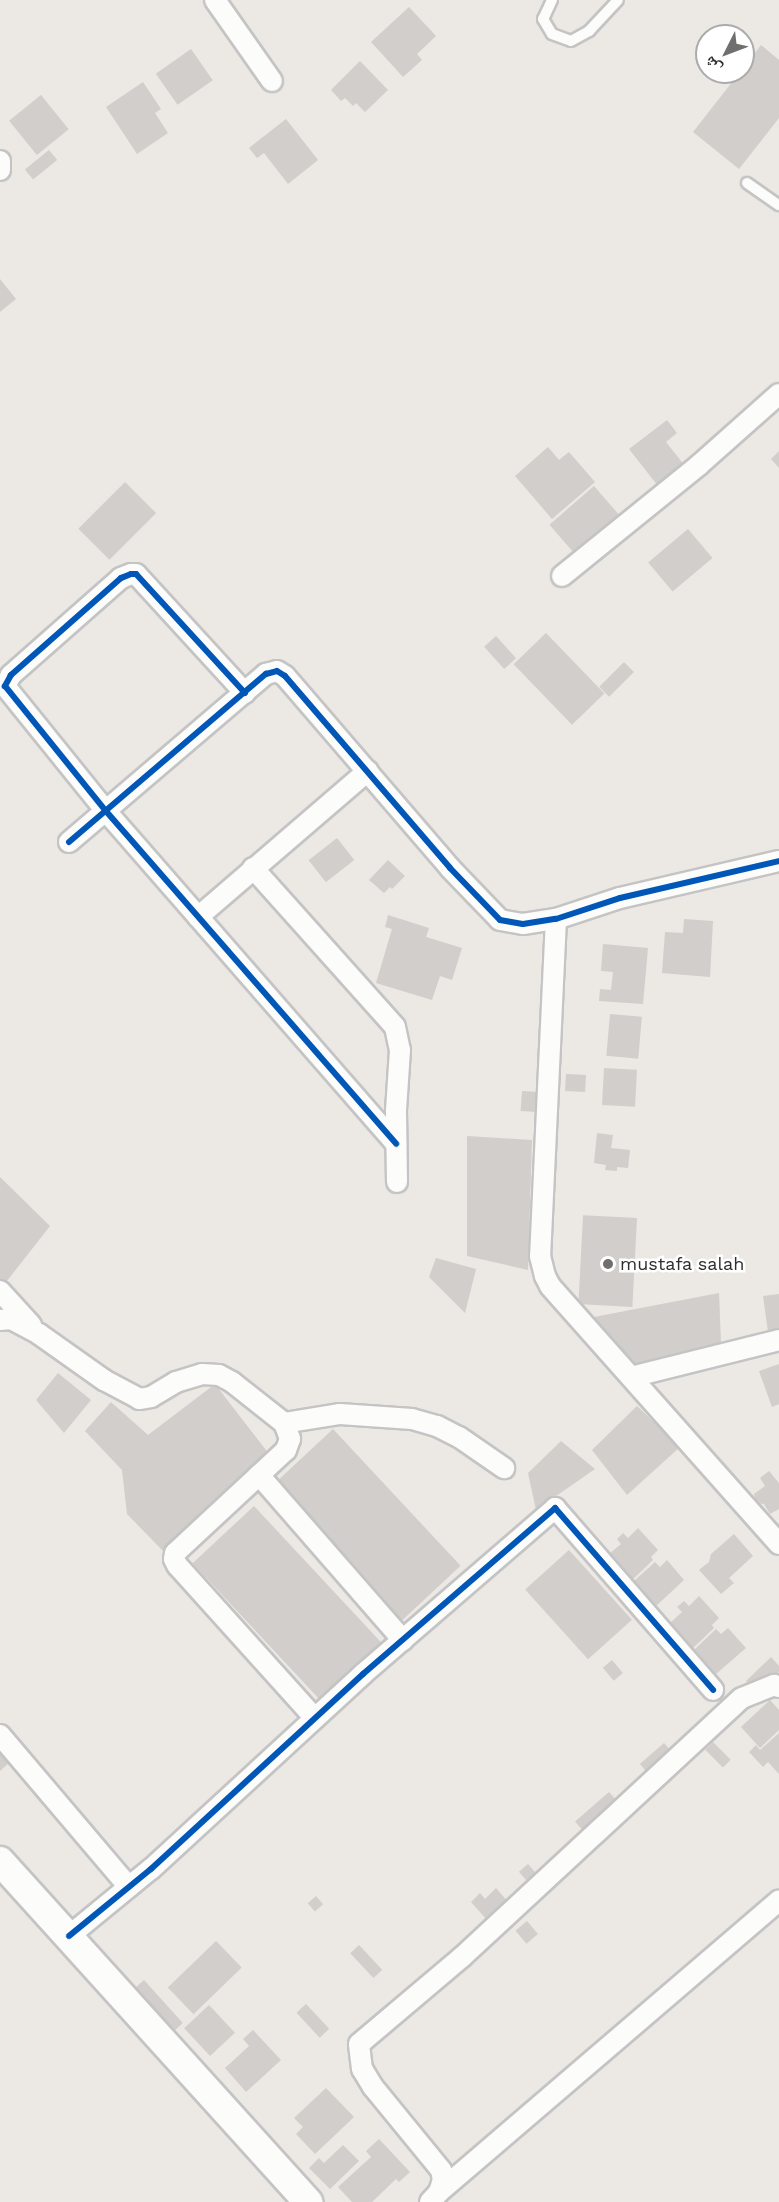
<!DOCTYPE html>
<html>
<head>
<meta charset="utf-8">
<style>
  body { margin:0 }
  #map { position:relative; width:779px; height:2202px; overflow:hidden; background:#ece8e4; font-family:"Work Sans","Noto Naskh Arabic",sans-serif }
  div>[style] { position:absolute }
  .building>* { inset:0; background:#d1cecb; transform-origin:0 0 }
  .roads { filter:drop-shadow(2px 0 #c5c4c5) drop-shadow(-2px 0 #c5c4c5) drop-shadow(0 2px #c5c4c5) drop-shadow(0 -2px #c5c4c5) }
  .lane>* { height:10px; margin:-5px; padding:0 5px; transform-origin:5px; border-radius:5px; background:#fcfcfb }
  .street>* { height:20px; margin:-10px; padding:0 10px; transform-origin:10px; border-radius:10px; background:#fcfcfb }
  .secondary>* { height:28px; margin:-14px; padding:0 14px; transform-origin:14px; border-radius:14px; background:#fcfcfb }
  .cycleway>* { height:6px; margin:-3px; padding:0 3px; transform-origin:3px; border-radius:3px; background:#0057b8 }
  .dots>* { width:16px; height:16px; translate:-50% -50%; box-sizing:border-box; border:3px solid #fff; border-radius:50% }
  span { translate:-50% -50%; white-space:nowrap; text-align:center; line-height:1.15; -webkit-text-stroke:5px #fff; paint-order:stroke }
  .poi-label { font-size:18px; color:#2e2e2e }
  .left { translate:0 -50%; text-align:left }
  .north { position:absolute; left:695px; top:24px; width:60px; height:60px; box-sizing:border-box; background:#fff; border:2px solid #ababab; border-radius:50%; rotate:228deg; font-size:16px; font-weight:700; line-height:24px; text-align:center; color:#2e2e2e }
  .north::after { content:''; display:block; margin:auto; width:21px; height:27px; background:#706f6e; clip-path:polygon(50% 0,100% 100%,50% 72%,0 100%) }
</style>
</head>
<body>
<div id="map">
  <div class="building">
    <div style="clip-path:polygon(409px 7px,436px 36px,417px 54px,422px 60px,403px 77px,371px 42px)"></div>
    <div style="clip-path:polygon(761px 45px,779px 60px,779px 118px,739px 169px,693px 132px,740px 72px,743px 72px,743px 68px)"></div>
    <div style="left:191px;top:49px;width:38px;height:43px;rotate:55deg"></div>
    <div style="clip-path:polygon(360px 61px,388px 90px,365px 112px,356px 103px,353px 106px,345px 98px,341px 101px,331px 90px)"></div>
    <div style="clip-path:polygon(143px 82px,161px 109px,155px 113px,168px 133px,137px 154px,106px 107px)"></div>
    <div style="left:41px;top:95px;width:44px;height:41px;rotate:51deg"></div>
    <div style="clip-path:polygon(286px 119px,318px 160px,288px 184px,264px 153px,257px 158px,249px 148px)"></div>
    <div style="left:49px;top:150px;width:13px;height:31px;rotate:51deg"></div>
    <div style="clip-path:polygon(0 279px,16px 299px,0 312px)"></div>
    <div style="clip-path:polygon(667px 420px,677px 433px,666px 442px,685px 466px,658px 486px,629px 449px)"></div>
    <div style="clip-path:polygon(548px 447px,559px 460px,569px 452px,595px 482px,552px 519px,515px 476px)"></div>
    <div style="clip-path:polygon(779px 451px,779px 468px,771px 459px)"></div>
    <div style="left:125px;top:482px;width:44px;height:66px;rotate:45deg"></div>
    <div style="left:594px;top:486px;width:38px;height:59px;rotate:49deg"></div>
    <div style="left:688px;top:529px;width:38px;height:52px;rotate:50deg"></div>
    <div style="left:546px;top:633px;width:84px;height:45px;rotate:46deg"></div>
    <div style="left:496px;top:636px;width:30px;height:16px;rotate:48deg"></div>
    <div style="left:624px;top:662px;width:14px;height:35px;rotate:45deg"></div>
    <div style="left:337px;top:838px;width:28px;height:36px;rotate:52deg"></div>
    <div style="clip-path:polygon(388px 860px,405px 876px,392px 889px,390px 887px,384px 893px,369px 880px)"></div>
    <div style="clip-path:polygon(388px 915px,429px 928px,426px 937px,462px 948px,452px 980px,440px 976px,432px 1000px,376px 983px,392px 929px,385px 927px)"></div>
    <div style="clip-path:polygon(684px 919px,713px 921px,710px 977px,662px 973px,665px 932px,683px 933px)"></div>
    <div style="clip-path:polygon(603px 944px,648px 948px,643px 1004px,599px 1001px,600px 989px,611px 990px,613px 972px,601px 971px)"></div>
    <div style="left:610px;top:1014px;width:32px;height:42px;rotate:5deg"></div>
    <div style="left:604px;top:1068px;width:33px;height:37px;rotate:3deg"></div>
    <div style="left:566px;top:1074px;width:20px;height:17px;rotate:3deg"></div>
    <div style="left:522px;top:1091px;width:16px;height:20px;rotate:4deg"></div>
    <div style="clip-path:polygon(597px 1133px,613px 1135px,611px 1148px,630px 1150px,628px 1168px,617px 1167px,617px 1171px,605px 1170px,606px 1165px,594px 1163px)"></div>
    <div style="clip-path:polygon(467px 1136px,532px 1140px,528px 1270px,467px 1256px)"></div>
    <div style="clip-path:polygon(0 1177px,50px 1226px,3px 1286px,0 1283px)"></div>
    <div style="left:637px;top:1218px;width:89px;height:54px;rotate:93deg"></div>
    <div style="clip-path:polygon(436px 1258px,476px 1269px,465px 1313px,429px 1277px)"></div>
    <div style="clip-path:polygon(719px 1293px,721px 1343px,626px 1371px,594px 1317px)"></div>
    <div style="clip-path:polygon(779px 1294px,779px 1330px,768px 1332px,763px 1296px)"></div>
    <div style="clip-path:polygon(779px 1364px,779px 1404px,772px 1407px,759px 1371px)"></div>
    <div style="clip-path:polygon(58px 1373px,91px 1400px,64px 1433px,36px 1400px)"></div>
    <div style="clip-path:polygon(215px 1384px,269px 1454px,164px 1552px,127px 1514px,122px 1470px,85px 1431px,111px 1402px,148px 1435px)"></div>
    <div style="clip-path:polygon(637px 1406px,680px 1447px,627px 1495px,592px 1450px)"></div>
    <div style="left:333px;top:1429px;width:187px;height:86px;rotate:47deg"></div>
    <div style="clip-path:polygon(561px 1441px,595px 1469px,536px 1510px,528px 1473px)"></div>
    <div style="clip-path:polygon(769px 1471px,779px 1483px,779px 1509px,770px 1514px,764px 1504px,756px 1503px,754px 1494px,765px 1486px,760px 1478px)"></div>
    <div style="left:254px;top:1506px;width:188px;height:84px;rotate:47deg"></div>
    <div style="clip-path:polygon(638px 1528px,658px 1550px,651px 1557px,653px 1560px,632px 1580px,609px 1554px,621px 1544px,617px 1539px,623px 1533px,628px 1538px)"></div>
    <div style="clip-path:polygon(734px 1534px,753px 1556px,729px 1578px,734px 1583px,721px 1594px,699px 1570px,709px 1562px,711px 1554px)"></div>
    <div style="left:569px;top:1550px;width:94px;height:59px;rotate:48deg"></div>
    <div style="clip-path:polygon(667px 1560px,684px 1580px,655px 1607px,633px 1582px,655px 1562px,660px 1567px)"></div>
    <div style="clip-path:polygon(699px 1596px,719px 1618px,712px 1625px,714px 1628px,693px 1648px,670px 1623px,682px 1612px,677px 1607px,684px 1601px,689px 1606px)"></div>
    <div style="clip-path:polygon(728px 1628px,746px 1648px,716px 1674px,694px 1650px,716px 1629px,721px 1634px)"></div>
    <div style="clip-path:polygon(771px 1657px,779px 1666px,779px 1672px,766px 1684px,752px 1688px,746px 1681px)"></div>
    <div style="left:612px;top:1660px;width:17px;height:12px;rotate:50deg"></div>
    <div style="clip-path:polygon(770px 1700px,779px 1710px,779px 1730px,760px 1748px,741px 1727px)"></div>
    <div style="clip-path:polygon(779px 1733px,779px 1774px,768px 1762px,763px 1767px,749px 1752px,756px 1745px,760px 1750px)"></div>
    <div style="left:713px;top:1742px;width:25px;height:11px;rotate:45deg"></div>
    <div style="left:664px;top:1743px;width:9px;height:32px;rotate:49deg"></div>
    <div style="clip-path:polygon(0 1746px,12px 1760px,0 1771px)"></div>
    <div style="left:609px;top:1792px;width:11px;height:45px;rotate:49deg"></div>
    <div style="left:528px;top:1864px;width:11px;height:12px;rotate:49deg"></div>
    <div style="clip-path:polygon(496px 1888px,507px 1901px,487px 1920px,471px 1902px,480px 1893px,485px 1899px)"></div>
    <div style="left:316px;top:1896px;width:11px;height:11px;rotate:49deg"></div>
    <div style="left:527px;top:1921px;width:17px;height:15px;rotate:50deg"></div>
    <div style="left:216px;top:1941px;width:37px;height:67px;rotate:46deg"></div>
    <div style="left:359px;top:1945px;width:34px;height:12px;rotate:47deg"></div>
    <div style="left:144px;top:1980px;width:58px;height:13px;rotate:48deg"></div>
    <div style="left:306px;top:2004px;width:34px;height:13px;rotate:47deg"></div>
    <div style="left:209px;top:2005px;width:38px;height:34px;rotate:47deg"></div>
    <div style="clip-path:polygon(253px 2030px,281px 2060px,246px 2092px,225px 2068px,249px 2046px,243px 2039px)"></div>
    <div style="clip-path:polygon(326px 2088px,354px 2117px,315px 2154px,296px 2134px,303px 2127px,294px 2118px)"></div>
    <div style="clip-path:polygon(379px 2139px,410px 2172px,399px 2182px,396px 2179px,372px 2202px,352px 2202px,338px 2187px,371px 2157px,366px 2151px)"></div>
    <div style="clip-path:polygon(343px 2145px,359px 2161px,330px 2189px,309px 2168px,319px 2158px,324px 2163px)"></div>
  </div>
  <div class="roads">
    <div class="lane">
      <div style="left:552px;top:0;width:21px;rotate:115deg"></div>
      <div style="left:543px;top:19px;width:17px;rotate:59deg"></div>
      <div style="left:552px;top:34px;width:20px;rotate:20deg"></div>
      <div style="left:571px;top:41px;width:21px;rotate:-29deg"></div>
      <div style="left:589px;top:31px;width:42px;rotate:-46.9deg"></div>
      <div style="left:747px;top:183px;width:39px;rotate:35deg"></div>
    </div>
    <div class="street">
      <div style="left:215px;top:0;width:99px;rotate:54.9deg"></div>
      <div style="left:0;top:161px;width:9px;rotate:90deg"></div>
      <div style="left:562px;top:576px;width:176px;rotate:-39deg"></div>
      <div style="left:699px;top:465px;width:107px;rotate:-41.6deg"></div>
      <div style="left:245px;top:693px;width:161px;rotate:-132.5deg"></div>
      <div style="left:136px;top:574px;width:5px;rotate:180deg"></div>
      <div style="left:131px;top:574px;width:11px;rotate:158deg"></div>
      <div style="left:121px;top:578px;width:147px;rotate:138.6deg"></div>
      <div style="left:11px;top:675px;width:13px;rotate:119deg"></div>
      <div style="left:5px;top:686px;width:159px;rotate:51.1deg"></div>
      <div style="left:105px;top:810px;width:443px;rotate:48.9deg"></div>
      <div style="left:69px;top:842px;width:259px;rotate:-40.5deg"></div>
      <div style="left:266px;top:674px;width:11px;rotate:-15deg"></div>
      <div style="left:277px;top:671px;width:9px;rotate:32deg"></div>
      <div style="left:285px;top:676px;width:253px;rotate:49.3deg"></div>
      <div style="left:450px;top:868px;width:72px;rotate:46.1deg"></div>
      <div style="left:500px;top:920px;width:23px;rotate:10deg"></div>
      <div style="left:523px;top:924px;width:33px;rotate:-9deg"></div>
      <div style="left:556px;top:919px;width:67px;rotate:-18.2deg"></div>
      <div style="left:620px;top:898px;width:163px;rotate:-13.1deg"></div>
      <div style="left:253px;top:868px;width:213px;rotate:48.2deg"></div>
      <div style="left:395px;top:1027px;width:24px;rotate:78deg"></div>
      <div style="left:400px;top:1050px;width:61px;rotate:93.8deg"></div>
      <div style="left:396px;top:1111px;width:71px;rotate:89.2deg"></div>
      <div style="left:198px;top:917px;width:224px;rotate:-40.7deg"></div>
      <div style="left:556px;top:919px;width:337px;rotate:92.7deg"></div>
      <div style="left:540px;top:1256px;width:21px;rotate:76deg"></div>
      <div style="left:545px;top:1276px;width:11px;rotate:63deg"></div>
      <div style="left:550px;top:1286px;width:345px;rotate:48.4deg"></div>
      <div style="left:0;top:1291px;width:46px;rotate:47.6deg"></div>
      <div style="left:0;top:1320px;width:11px;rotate:-5deg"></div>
      <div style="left:11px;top:1319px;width:32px;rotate:28deg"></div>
      <div style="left:39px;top:1334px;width:80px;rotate:35.3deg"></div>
      <div style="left:104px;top:1380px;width:40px;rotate:28deg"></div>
      <div style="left:139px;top:1399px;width:12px;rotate:-9deg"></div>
      <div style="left:151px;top:1397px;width:29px;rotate:-31deg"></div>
      <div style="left:176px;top:1382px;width:27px;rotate:-17deg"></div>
      <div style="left:202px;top:1374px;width:17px;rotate:3deg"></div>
      <div style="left:219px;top:1375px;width:15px;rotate:28deg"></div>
      <div style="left:232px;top:1382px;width:66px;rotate:38.3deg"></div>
      <div style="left:284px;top:1423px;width:17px;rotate:69deg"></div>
      <div style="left:290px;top:1439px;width:12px;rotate:110deg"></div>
      <div style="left:286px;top:1450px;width:151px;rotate:137.1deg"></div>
      <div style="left:175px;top:1553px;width:6px;rotate:99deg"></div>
      <div style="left:174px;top:1559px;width:7px;rotate:63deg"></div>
      <div style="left:177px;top:1565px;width:206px;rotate:48deg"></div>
      <div style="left:631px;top:1377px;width:153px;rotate:-14deg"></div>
      <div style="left:284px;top:1423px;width:57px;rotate:-9.1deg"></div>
      <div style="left:340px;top:1414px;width:72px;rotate:4deg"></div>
      <div style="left:412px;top:1419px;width:26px;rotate:16deg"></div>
      <div style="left:437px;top:1426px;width:25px;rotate:27deg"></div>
      <div style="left:459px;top:1437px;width:55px;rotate:34.6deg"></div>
      <div style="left:259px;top:1475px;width:219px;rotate:48.9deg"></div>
      <div style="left:0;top:1735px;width:199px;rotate:49.7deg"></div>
      <div style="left:69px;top:1936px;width:106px;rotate:-39.3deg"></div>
      <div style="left:151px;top:1869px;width:288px;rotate:-42.6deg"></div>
      <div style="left:363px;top:1674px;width:254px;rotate:-40.8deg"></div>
      <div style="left:555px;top:1508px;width:241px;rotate:49deg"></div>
      <div style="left:439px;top:2192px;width:448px;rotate:-40.6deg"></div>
      <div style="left:430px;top:2202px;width:13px;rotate:-48deg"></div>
      <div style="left:439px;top:2192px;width:13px;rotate:-72deg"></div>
      <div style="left:443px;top:2180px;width:10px;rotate:-101deg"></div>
      <div style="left:441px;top:2170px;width:107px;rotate:-129.3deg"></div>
      <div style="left:373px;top:2087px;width:21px;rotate:-121deg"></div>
      <div style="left:362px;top:2069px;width:25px;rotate:-97deg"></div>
      <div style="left:359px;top:2044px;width:135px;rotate:-40.2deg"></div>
      <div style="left:462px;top:1957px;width:381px;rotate:-42.8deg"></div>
      <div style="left:742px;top:1698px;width:35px;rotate:-22deg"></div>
      <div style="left:774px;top:1685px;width:5px;rotate:22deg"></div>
    </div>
    <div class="secondary">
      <div style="left:0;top:1861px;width:460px;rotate:47.9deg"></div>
    </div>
  </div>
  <div class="cycleway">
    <div style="left:245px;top:693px;width:161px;rotate:-132.5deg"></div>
    <div style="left:136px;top:574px;width:5px;rotate:180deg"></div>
    <div style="left:131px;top:574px;width:11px;rotate:158deg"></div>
    <div style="left:121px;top:578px;width:147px;rotate:138.6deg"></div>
    <div style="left:11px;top:675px;width:13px;rotate:119deg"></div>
    <div style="left:5px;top:686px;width:159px;rotate:51.1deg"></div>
    <div style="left:105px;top:810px;width:443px;rotate:48.9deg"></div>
    <div style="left:69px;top:842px;width:259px;rotate:-40.5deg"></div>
    <div style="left:266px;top:674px;width:11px;rotate:-15deg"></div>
    <div style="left:277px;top:671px;width:9px;rotate:32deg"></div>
    <div style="left:285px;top:676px;width:253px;rotate:49.3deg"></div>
    <div style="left:450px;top:868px;width:72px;rotate:46.1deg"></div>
    <div style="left:500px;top:920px;width:23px;rotate:10deg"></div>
    <div style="left:523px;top:924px;width:33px;rotate:-9deg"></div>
    <div style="left:556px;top:919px;width:67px;rotate:-18.2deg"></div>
    <div style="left:620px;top:898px;width:163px;rotate:-13.1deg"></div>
    <div style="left:69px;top:1936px;width:106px;rotate:-39.3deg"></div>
    <div style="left:151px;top:1869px;width:288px;rotate:-42.6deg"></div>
    <div style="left:363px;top:1674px;width:254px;rotate:-40.8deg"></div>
    <div style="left:555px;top:1508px;width:241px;rotate:49deg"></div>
  </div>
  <div class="dots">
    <div style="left:608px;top:1264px;background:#706f6e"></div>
  </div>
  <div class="poi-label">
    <span class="left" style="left:620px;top:1264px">mustafa salah</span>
  </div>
  <div class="north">ش</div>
</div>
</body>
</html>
